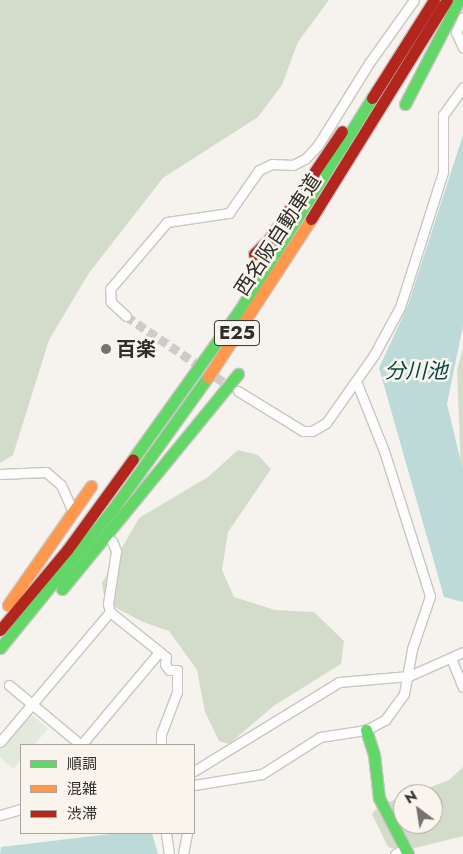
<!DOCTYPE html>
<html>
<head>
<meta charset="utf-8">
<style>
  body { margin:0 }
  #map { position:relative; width:463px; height:854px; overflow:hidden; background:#f6f3ef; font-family:Jost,"Noto Sans JP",sans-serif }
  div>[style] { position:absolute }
  .green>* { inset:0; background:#e3e9dc }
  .forest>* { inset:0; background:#d3dcca }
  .water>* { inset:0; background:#bddad9 }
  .street-tunnel>* { height:9px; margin-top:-4.5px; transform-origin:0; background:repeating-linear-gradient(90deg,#cecbc8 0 9px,transparent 0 13.5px) }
  .roads { filter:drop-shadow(1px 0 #c8c6c3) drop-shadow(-1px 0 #c8c6c3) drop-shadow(0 1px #c8c6c3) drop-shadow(0 -1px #c8c6c3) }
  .street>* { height:9px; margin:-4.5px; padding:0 4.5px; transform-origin:4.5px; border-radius:4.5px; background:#fefdfd }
  .fast>* { height:11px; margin:-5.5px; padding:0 5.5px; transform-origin:5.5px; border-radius:5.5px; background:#63d668 }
  .slow>* { height:11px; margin:-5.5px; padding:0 5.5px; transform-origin:5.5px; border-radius:5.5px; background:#ff974d }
  .jam>* { height:11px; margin:-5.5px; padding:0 5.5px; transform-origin:5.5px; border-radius:5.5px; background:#b3261e }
  .dots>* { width:14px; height:14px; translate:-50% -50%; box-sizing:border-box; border:2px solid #f9f4ec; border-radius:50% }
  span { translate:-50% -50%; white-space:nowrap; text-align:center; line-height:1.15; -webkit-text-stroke:5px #f9f4ec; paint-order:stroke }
  .shield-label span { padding:1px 4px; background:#f9f4ec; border:1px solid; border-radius:4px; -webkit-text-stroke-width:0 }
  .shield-label { font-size:19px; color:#2f2d2a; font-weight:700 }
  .street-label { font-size:20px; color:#2f2d2a }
  .poi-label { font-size:20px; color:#2f2d2a; font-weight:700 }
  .left { translate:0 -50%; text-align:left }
  .water-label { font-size:21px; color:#014647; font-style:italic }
  .legend { position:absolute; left:20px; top:744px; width:175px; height:90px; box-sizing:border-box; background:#f9f4ec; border:1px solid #a8a49e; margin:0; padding:6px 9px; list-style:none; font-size:15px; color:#2f2d2a }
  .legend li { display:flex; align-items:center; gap:10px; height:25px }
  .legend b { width:25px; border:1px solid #a8a49e }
  .north { position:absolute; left:393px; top:784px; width:50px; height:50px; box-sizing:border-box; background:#f9f4ec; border:1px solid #a8a49e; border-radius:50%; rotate:329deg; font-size:14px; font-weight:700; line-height:20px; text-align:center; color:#2f2d2a }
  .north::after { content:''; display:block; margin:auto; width:18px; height:22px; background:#75726f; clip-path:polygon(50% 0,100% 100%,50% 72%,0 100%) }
</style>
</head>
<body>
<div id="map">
  <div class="green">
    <div style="clip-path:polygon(26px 714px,31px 714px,48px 729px,34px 745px,21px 745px,21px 760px,13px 769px,0 757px,0 745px)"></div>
  </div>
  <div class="forest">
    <div style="clip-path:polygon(0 0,329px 0,298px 42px,282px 85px,258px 117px,163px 178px,89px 273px,49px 340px,13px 455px,0 463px)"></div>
    <div style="clip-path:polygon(463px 348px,463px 522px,457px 370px)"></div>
    <div style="clip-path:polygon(238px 450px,258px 455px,271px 469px,228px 532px,222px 570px,234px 597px,275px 610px,314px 612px,344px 641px,341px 664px,275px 705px,229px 744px,219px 741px,205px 712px,197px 670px,169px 631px,143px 622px,105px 602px,102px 583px,139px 518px,208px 477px)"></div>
    <div style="clip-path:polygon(463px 767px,463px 836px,403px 851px,388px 847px,372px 814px,380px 805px,403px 797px,403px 824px,433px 824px,433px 794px,412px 794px,449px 780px)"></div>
  </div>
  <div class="water">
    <div style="clip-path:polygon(463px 135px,463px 326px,447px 404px,463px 470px,463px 602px,444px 597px,379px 368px,408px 305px)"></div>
    <div style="clip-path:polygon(119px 833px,152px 833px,158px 854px,0 854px,1px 847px)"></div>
  </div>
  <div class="street-tunnel">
    <div style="left:126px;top:316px;width:127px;rotate:34.1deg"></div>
  </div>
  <div class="roads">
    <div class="street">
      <div style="left:463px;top:17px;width:17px;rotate:115deg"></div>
      <div style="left:456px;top:32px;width:17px;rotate:66deg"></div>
      <div style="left:126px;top:316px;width:21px;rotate:-137deg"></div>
      <div style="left:111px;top:302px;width:13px;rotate:-94deg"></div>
      <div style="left:110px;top:289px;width:88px;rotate:-49.6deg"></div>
      <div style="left:167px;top:222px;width:63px;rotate:-8.3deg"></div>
      <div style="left:229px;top:213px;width:52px;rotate:-55.1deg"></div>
      <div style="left:259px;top:170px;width:14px;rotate:-25deg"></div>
      <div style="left:272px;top:164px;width:21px;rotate:3deg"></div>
      <div style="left:293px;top:165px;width:13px;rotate:-27deg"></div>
      <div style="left:305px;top:159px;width:19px;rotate:-47deg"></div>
      <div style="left:318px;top:145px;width:97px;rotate:-58.1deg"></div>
      <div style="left:369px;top:63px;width:77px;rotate:-54.5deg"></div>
      <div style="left:238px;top:391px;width:76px;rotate:31.6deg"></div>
      <div style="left:303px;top:431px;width:9px"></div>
      <div style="left:312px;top:431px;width:16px;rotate:-30deg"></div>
      <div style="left:326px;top:423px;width:83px;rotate:-54.8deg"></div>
      <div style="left:374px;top:355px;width:55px;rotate:-61.6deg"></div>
      <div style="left:400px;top:307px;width:142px;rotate:-72.3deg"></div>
      <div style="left:443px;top:172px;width:57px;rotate:-90deg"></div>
      <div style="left:443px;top:115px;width:34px;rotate:-54deg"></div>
      <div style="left:0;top:474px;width:46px;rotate:-2.5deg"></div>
      <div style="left:46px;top:472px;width:20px;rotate:41deg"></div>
      <div style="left:61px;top:485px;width:24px;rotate:66deg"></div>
      <div style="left:112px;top:541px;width:11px;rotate:68deg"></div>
      <div style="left:116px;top:551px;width:54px;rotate:98.6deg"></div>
      <div style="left:108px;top:604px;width:8px;rotate:76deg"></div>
      <div style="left:110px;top:612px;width:72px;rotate:38.8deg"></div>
      <div style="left:166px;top:657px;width:7px;rotate:98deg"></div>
      <div style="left:165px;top:664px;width:7px;rotate:56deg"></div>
      <div style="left:169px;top:670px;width:8px"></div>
      <div style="left:177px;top:670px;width:22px;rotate:90deg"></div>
      <div style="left:177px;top:692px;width:45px;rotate:110.9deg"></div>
      <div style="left:161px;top:734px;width:11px;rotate:90deg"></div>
      <div style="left:451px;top:658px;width:31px;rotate:68deg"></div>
      <div style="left:9px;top:685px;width:94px;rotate:39.8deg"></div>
      <div style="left:0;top:742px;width:170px;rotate:-49.8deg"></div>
      <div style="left:81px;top:745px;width:121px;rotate:-50deg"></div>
      <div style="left:194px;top:771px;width:170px;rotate:-31.5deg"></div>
      <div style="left:339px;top:682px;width:70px;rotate:-4.9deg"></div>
      <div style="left:409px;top:676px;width:59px;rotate:-24deg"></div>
      <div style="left:194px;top:785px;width:69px;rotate:-9.2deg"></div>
      <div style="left:262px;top:774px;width:69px;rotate:-32.5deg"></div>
      <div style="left:320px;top:737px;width:47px;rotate:-8.7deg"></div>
      <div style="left:366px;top:730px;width:21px;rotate:-28deg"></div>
      <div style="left:385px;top:720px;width:32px;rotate:-54deg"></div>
      <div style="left:404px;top:694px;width:46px;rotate:-79.9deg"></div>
      <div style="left:412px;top:649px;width:56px;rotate:-71.2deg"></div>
      <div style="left:430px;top:596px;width:152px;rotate:-107.6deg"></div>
      <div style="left:384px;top:451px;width:75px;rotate:-111.8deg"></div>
      <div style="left:0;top:815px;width:22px;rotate:-16deg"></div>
      <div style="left:166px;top:833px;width:21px;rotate:82deg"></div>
      <div style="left:183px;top:854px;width:21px;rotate:-79deg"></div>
      <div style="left:395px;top:854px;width:12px;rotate:-31deg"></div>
    </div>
    <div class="fast">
      <div style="left:405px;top:104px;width:117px;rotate:-62.6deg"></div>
      <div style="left:133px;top:459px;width:182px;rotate:-54.4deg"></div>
      <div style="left:239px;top:311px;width:251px;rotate:-58deg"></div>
      <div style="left:62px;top:589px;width:278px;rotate:-50.7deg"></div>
      <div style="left:0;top:648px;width:179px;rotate:-50.9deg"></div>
      <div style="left:113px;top:509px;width:163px;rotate:-54.3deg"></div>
      <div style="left:366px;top:730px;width:26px;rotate:72deg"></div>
      <div style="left:374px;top:755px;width:43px;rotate:83.4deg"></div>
      <div style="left:379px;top:798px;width:63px;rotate:62.6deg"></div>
    </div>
    <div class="slow">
      <div style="left:208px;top:377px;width:189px;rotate:-56.9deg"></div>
      <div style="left:8px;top:605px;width:145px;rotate:-55.1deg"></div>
    </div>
    <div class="jam">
      <div style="left:372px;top:98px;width:116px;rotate:-57.7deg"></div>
      <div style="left:311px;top:219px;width:258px;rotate:-58.2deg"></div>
      <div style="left:254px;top:254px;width:21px;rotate:-45deg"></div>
      <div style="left:269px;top:239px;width:130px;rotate:-55.9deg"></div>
      <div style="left:0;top:630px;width:104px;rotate:-50.1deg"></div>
      <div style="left:67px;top:550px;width:112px;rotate:-54deg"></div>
    </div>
  </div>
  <div class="dots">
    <div style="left:106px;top:349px;background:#75726f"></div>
  </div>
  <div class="shield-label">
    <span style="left:237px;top:333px">E25</span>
  </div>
  <div class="street-label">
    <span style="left:278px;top:235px;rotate:-57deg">西名阪自動車道</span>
  </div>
  <div class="poi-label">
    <span class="left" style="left:116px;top:349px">百楽</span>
  </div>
  <div class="water-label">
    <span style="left:416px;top:371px">分川池</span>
  </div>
  <ul class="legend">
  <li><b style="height:6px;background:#63d668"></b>順調</li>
  <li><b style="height:6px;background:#ff974d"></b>混雑</li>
  <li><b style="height:6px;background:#b3261e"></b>渋滞</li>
  </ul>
  <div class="north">N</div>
</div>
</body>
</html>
